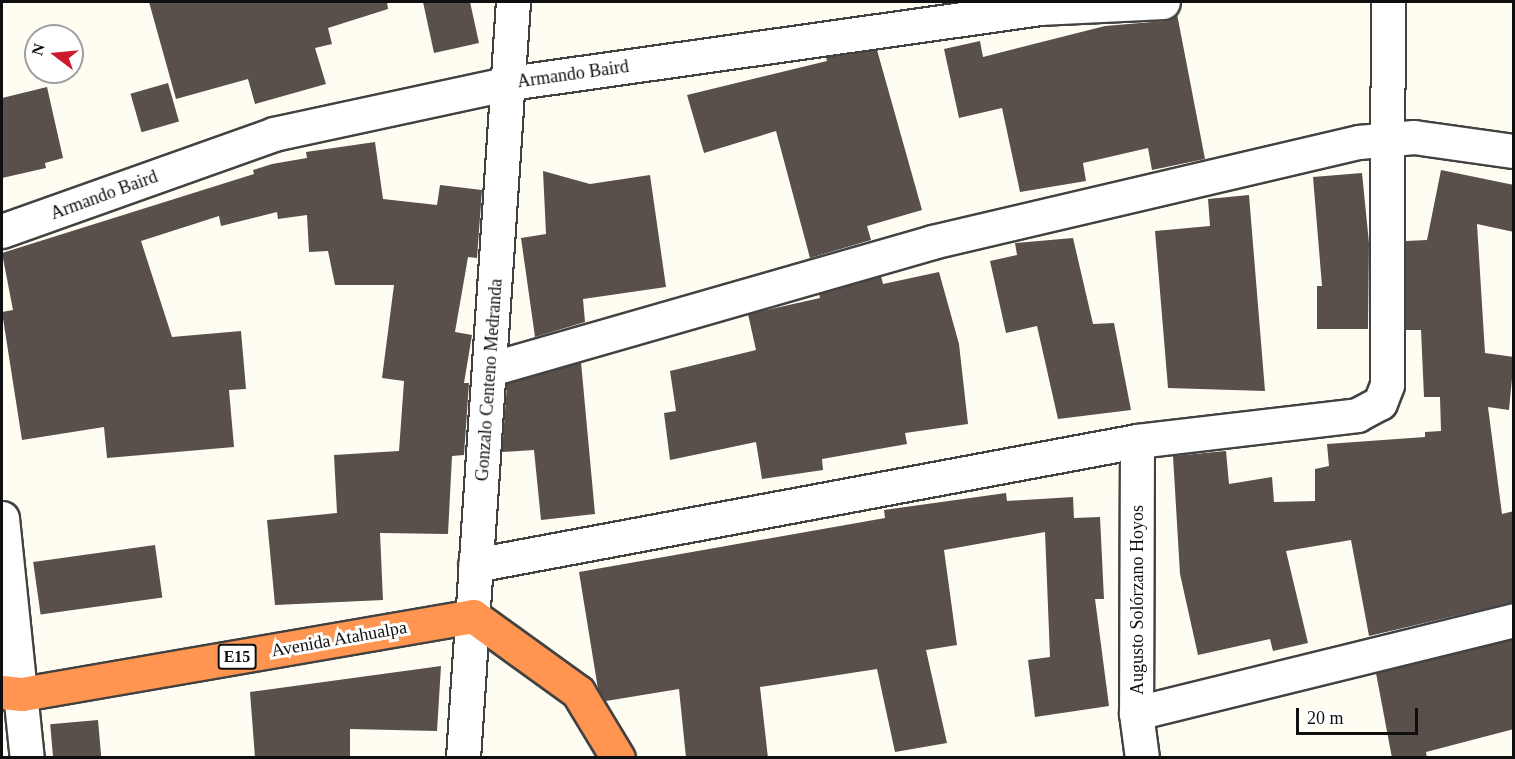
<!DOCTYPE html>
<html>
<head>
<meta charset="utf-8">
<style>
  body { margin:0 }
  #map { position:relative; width:1515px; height:759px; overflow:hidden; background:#fffcf2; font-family:Georgia,serif }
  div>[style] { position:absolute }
  .building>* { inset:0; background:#594f4b; transform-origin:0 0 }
  .roads { filter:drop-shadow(2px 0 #424242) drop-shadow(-2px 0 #424242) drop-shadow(0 2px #424242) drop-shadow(0 -2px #424242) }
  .street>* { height:33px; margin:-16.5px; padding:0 16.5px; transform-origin:16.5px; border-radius:16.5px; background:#fff }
  .highway>* { height:33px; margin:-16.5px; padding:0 16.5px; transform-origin:16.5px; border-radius:16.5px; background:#ff9550 }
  span { translate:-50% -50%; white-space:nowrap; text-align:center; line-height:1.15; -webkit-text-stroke:6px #fff; paint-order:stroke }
  .shield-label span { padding:2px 4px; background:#fff; border:2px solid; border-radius:4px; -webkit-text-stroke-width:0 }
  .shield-label { font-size:16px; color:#0f0f0f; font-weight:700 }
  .street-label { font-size:18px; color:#0f0f0f }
  .frame { position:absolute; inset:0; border:3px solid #0f0f0f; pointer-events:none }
  .north { position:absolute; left:24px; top:24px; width:60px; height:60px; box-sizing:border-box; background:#fff; border:2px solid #9f9f9f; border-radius:50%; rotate:286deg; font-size:16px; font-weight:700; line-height:24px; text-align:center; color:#0f0f0f }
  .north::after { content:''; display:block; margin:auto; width:21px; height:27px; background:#cd1a2e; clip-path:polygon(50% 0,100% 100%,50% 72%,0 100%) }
  .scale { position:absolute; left:1296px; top:708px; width:122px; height:27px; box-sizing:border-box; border:3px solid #0f0f0f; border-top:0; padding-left:8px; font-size:18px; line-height:21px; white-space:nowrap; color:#0f0f0f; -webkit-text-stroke:4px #fff; paint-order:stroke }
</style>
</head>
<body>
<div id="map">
  <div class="building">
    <div style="clip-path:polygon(149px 2px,387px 2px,388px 9px,328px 28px,332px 44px,315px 48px,326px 84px,255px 104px,248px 79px,176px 99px)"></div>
    <div style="clip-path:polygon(423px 2px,470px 2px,479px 43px,434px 53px)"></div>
    <div style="clip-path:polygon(1177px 14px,1205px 159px,1152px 170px,1148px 148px,1083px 163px,1086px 181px,1020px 192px,1002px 108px,959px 118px,944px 49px,980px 41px,983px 57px,1105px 26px,1164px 21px)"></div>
    <div style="clip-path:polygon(877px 50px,922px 210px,867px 226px,871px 240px,810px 258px,776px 131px,704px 153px,687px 95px,827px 61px,826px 57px)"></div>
    <div style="left:168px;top:83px;width:40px;height:39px;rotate:74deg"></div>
    <div style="clip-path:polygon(47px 87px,63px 158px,45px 163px,46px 168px,2px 178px,2px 98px)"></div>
    <div style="clip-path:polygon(375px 142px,383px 199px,437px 205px,440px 185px,482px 190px,477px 258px,468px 257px,455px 332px,472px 335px,464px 383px,469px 383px,464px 455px,452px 456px,448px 534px,380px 533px,383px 600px,275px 605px,267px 520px,337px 513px,334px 455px,399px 451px,404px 381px,382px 378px,394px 285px,335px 285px,328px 251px,309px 252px,307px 215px,278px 219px,277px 212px,221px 226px,219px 216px,141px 241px,172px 337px,241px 331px,246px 389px,229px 390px,234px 447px,107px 458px,104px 427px,22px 440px,2px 312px,13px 310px,2px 253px,254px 174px,253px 170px,272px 164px,307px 158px,306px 152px)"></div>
    <div style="clip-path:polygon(1441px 170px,1514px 185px,1514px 232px,1477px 224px,1485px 353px,1514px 357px,1509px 410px,1488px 407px,1502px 514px,1514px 511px,1514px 602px,1369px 636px,1351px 540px,1286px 551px,1308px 643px,1273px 651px,1270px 639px,1198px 655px,1180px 574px,1173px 456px,1226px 451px,1229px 484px,1272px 477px,1274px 502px,1315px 501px,1315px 469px,1329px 466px,1327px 444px,1425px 437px,1425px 432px,1441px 431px,1440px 397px,1424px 397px,1421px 330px,1406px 330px,1406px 241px,1427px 240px)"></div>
    <div style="clip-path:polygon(543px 171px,590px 184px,650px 175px,666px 287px,583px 299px,585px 322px,535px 337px,521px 238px,546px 234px)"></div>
    <div style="clip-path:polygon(1362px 173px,1369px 243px,1368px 329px,1317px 329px,1317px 286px,1322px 286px,1313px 177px)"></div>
    <div style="clip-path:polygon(1249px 195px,1265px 391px,1168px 388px,1155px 231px,1210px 226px,1208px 199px)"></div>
    <div style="clip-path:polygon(1073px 238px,1093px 324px,1114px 323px,1131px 410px,1058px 419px,1037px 326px,1006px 333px,990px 261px,1017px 255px,1015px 243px)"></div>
    <div style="clip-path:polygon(939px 272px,959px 344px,968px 424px,905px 433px,907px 444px,822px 459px,823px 470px,762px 479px,756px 442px,670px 460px,664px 413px,676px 411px,670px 371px,756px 350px,748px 314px,820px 298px,819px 294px,881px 276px,883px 284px)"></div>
    <div style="clip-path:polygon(581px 362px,595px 514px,541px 520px,534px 450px,502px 452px,507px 384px)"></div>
    <div style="clip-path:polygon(1006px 493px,1007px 501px,1073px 497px,1074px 518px,1100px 517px,1104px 599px,1095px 599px,1109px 706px,1035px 717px,1028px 660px,1050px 657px,1045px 532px,944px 550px,957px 645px,926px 650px,947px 743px,895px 752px,877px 669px,760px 687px,768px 758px,686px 758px,679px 689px,606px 701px,598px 689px,579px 572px,885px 518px,884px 510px)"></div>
    <div style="left:155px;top:545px;width:53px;height:123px;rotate:82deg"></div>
    <div style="clip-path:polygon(1514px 639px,1514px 729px,1426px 752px,1427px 758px,1392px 758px,1376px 673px)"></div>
    <div style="clip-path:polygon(441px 666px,437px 731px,350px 729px,350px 758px,255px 758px,250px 692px)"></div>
    <div style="left:98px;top:720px;width:38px;height:48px;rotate:85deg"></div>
  </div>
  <div class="roads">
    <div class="street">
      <div style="left:2px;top:231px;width:289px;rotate:-19.6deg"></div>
      <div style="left:274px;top:134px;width:241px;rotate:-12.2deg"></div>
      <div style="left:510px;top:83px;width:535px;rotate:-8.05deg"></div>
      <div style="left:1040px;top:8px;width:123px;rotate:-2.8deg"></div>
      <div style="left:490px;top:369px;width:460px;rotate:-16deg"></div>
      <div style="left:932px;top:242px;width:439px;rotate:-13.2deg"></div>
      <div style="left:1359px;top:142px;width:55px;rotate:-5.2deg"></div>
      <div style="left:1414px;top:137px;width:101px;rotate:8deg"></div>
      <div style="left:1137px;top:441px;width:272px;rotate:90.2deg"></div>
      <div style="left:1136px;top:713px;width:45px;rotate:82.4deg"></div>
      <div style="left:2px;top:518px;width:241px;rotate:84.1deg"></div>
      <div style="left:475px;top:565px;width:674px;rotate:-10.61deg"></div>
      <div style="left:1137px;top:441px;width:222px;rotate:-6.7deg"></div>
      <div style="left:1357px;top:415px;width:26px;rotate:-28deg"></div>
      <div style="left:1380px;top:403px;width:19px;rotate:-69deg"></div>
      <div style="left:1387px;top:385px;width:383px;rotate:-89.9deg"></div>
      <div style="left:1136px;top:713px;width:389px;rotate:-13.8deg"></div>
      <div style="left:463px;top:758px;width:758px;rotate:-86.22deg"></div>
    </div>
    <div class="highway">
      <div style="left:2px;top:692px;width:20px;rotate:6deg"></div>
      <div style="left:22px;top:694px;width:458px;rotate:-9.8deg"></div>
      <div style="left:473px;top:616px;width:130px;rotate:35.9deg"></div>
      <div style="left:578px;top:692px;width:77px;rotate:58.8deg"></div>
    </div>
  </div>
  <div class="shield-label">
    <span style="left:237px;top:657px">E15</span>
  </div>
  <div class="street-label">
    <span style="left:573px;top:74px;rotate:-8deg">Armando Baird</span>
    <span style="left:104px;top:195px;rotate:-20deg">Armando Baird</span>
    <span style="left:489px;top:380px;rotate:-86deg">Gonzalo Centeno Medranda</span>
    <span style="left:1137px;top:600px;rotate:-90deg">Augusto Solórzano Hoyos</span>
    <span style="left:339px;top:639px;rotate:-10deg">Avenida Atahualpa</span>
  </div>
  <div class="frame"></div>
  <div class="north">N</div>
  <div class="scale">20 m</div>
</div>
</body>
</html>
